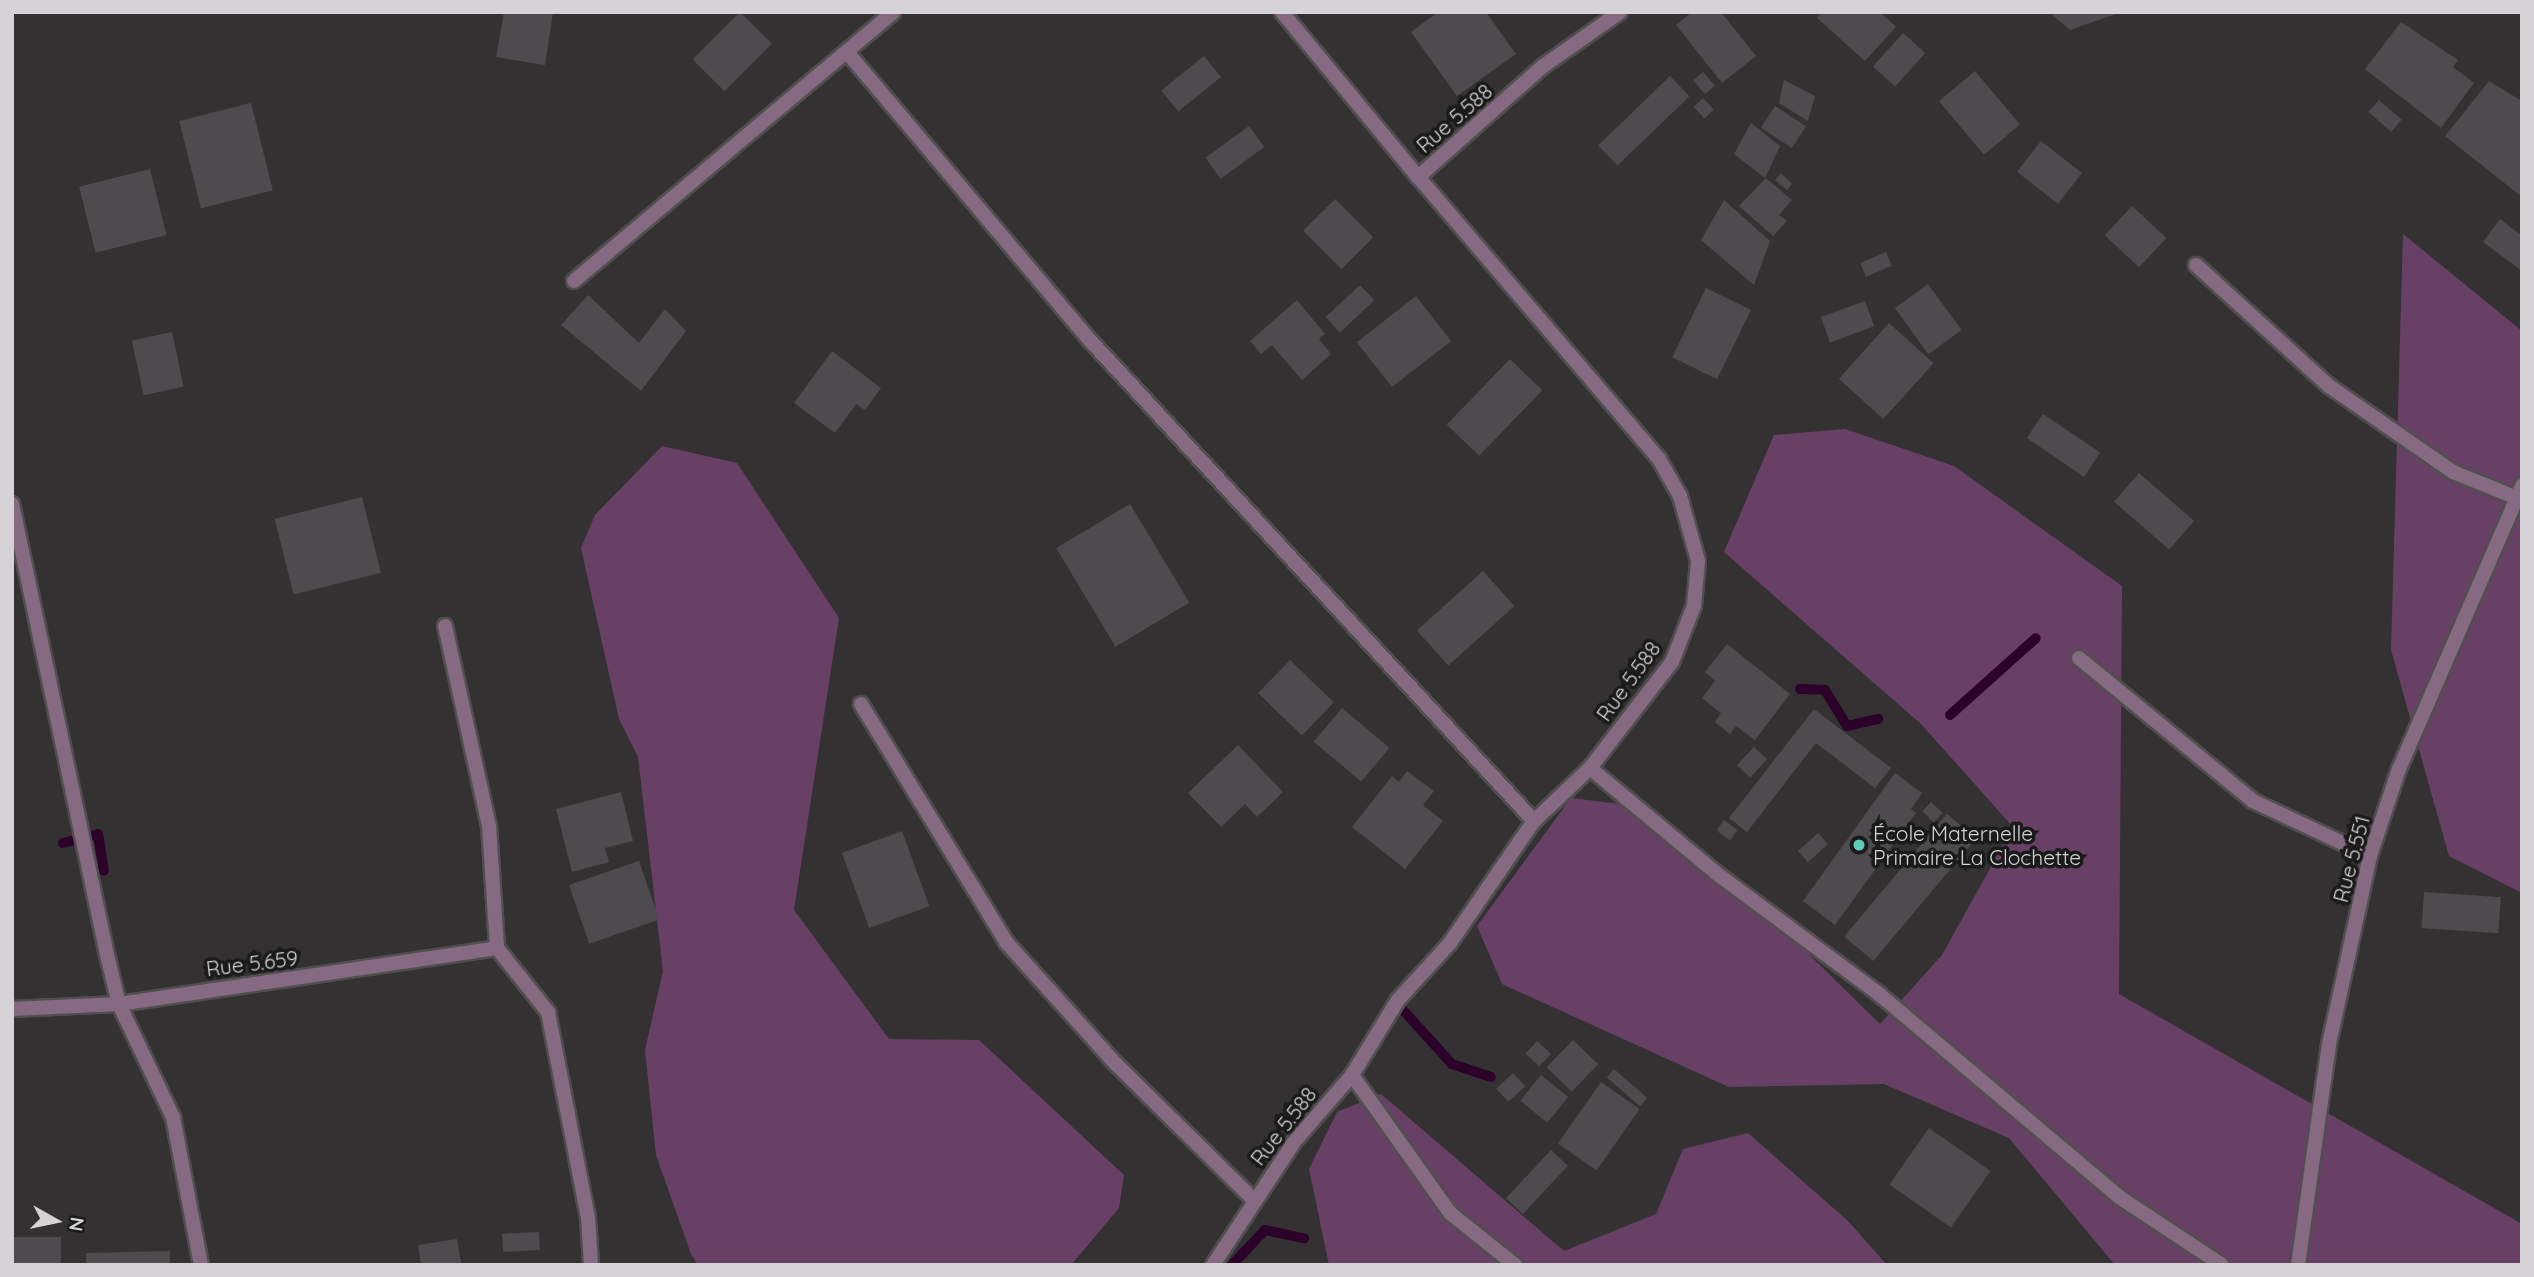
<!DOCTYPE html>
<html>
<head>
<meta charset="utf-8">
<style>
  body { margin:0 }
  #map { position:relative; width:2534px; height:1277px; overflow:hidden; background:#343133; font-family:Quicksand,sans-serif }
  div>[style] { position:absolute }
  .green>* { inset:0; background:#694065 }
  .stream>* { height:10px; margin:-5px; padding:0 5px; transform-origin:5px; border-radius:5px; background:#2c022a }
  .building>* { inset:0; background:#4d4b4d; transform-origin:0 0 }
  .roads { filter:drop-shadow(2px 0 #514e50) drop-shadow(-2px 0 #514e50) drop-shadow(0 2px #514e50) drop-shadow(0 -2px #514e50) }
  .minor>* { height:14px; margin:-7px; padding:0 7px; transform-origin:7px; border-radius:7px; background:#856a82 }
  .dots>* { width:19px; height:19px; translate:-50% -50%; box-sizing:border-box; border:4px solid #1b1a1a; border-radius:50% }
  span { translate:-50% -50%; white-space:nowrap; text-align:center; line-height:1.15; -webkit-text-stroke:7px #1b1a1a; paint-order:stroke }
  .street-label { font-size:21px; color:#d5d3d5 }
  .poi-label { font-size:21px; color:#d5d3d5 }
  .left { translate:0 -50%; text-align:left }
  .frame { position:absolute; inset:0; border:14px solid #d5d3d5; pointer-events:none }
  .north { position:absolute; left:21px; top:1186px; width:70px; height:70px; -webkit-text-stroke:5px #1b1a1a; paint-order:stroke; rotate:99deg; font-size:19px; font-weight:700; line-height:28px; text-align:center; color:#d5d3d5 }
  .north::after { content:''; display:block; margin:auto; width:24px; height:32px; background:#d5d3d5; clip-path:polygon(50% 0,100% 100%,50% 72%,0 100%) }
</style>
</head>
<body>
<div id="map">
  <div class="green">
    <div style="clip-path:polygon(2403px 234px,2522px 331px,2522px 893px,2449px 856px,2391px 650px)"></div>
    <div style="clip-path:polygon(1845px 429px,1954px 466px,2122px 586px,2119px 994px,2522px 1224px,2522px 1265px,2115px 1265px,2009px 1138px,1884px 1084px,1729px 1087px,1502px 984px,1477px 926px,1571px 798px,1646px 807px,1731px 878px,1880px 1024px,1942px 955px,2013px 827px,1921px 724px,1724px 552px,1774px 435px)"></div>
    <div style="clip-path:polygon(662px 446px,737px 463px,839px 618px,794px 910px,889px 1039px,979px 1040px,1124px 1175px,1119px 1208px,1071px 1265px,698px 1265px,691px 1254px,656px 1155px,645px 1050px,663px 971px,638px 757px,619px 719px,581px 548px,595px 515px)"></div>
    <div style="clip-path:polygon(1381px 1094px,1564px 1251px,1656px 1214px,1683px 1149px,1748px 1133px,1848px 1221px,1887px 1265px,1329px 1265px,1309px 1169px,1337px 1112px)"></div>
  </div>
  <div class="stream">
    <div style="left:1800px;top:689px;width:25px;rotate:2deg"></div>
    <div style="left:1825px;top:690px;width:42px;rotate:58.6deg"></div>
    <div style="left:1847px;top:726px;width:32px;rotate:-13deg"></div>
    <div style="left:1950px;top:715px;width:115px;rotate:-41.8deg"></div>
    <div style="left:63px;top:843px;width:36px;rotate:-14deg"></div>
    <div style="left:98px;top:834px;width:37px;rotate:81deg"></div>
    <div style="left:1403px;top:1010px;width:73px;rotate:47.8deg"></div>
    <div style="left:1452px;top:1064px;width:41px;rotate:18.4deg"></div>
    <div style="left:1232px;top:1265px;width:48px;rotate:-46.7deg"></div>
    <div style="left:1265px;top:1230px;width:40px;rotate:12deg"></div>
  </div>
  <div class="building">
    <div style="clip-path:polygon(504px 12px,553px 12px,545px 65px,496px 57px)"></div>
    <div style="left:740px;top:12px;width:45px;height:67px;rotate:45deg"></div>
    <div style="clip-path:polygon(1438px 12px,1486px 12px,1516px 54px,1457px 96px,1411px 32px)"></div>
    <div style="clip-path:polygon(1692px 12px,1721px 12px,1756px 56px,1722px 83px,1676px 25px)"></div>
    <div style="clip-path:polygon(1822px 12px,1880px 12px,1896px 27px,1865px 61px,1817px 18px)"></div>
    <div style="clip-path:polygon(2049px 12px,2119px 12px,2119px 13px,2070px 30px)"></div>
    <div style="clip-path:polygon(2401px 22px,2458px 60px,2453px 67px,2474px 83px,2441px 128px,2365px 69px)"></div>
    <div style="left:1903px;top:33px;width:30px;height:45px;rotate:42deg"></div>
    <div style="left:1204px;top:56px;width:27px;height:55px;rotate:51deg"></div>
    <div style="left:1975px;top:71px;width:70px;height:47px;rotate:50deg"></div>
    <div style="left:1703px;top:72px;width:18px;height:13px;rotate:49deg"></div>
    <div style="left:1670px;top:76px;width:28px;height:100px;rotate:46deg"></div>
    <div style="clip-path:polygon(1784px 80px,1815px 96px,1808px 121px,1779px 103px)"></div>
    <div style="clip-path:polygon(2489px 81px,2522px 101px,2522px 197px,2445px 136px)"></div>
    <div style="left:1703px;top:98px;width:16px;height:13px;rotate:47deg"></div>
    <div style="left:2379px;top:100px;width:30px;height:16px;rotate:41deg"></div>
    <div style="left:251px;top:103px;width:90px;height:74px;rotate:76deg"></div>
    <div style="left:1775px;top:106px;width:37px;height:26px;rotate:33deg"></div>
    <div style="clip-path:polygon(1751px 123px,1780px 146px,1765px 178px,1734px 154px)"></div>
    <div style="left:1249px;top:126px;width:26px;height:54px;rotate:54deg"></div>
    <div style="left:2041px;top:141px;width:52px;height:39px;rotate:38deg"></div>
    <div style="left:150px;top:169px;width:68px;height:73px;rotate:76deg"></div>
    <div style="clip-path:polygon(1781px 173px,1792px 184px,1787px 190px,1775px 180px)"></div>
    <div style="clip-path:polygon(1766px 178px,1792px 200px,1779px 215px,1787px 221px,1773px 236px,1739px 206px)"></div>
    <div style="left:1335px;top:199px;width:54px;height:45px;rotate:45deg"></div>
    <div style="clip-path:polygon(1724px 200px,1770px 241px,1754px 285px,1701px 240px)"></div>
    <div style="left:2132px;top:206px;width:47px;height:40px;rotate:43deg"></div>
    <div style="clip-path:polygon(2500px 219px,2522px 236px,2522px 271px,2483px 242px)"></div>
    <div style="left:1886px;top:252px;width:15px;height:28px;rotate:67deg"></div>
    <div style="left:1928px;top:284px;width:57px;height:41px;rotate:54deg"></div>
    <div style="left:1360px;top:285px;width:21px;height:47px;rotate:47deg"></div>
    <div style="left:1706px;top:288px;width:50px;height:77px;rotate:26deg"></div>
    <div style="clip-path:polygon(588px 295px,639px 343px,665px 309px,686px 331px,641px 391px,561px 325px)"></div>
    <div style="left:1416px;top:296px;width:57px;height:75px;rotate:52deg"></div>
    <div style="clip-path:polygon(1297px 300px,1325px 334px,1319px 339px,1331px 354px,1302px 380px,1272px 345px,1261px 354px,1250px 341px)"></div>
    <div style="left:1865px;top:301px;width:27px;height:47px;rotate:70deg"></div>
    <div style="left:1889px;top:323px;width:60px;height:75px;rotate:42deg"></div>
    <div style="left:172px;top:332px;width:56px;height:41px;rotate:78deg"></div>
    <div style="clip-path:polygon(832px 351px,881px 388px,865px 410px,856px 404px,835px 433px,794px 403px)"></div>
    <div style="left:1510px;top:359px;width:45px;height:91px;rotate:44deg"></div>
    <div style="left:2043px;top:414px;width:69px;height:29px;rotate:34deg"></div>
    <div style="left:2139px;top:473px;width:73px;height:38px;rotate:41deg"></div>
    <div style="left:362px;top:497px;width:78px;height:90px;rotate:76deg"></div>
    <div style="left:1130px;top:504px;width:115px;height:86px;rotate:59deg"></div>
    <div style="left:1483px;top:571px;width:47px;height:89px;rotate:48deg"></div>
    <div style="clip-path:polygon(1727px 644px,1790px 694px,1755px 740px,1736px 726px,1730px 734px,1715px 722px,1721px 713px,1702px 698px,1715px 681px,1705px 672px)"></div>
    <div style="left:1290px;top:660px;width:61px;height:46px;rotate:44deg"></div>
    <div style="left:1342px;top:708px;width:62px;height:44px;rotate:40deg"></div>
    <div style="clip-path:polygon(1814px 709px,1891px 768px,1875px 788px,1816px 743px,1747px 832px,1729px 818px)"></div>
    <div style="clip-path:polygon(1238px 745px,1283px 792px,1257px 817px,1245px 804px,1221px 827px,1188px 793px)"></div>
    <div style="left:1754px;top:747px;width:18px;height:25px;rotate:43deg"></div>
    <div style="clip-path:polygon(1407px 771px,1434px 791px,1423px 805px,1443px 821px,1405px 869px,1352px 827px,1392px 776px,1399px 782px)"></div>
    <div style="clip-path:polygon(1895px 773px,1922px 793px,1911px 809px,1916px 813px,1835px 925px,1803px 901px)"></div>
    <div style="clip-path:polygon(621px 792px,633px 841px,605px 848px,609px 862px,572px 872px,556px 809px)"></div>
    <div style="left:1931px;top:802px;width:16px;height:13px;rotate:43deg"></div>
    <div style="left:1947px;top:814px;width:38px;height:160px;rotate:40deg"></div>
    <div style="left:1724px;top:820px;width:17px;height:13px;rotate:36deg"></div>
    <div style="left:902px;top:831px;width:80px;height:64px;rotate:70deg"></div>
    <div style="left:1818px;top:833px;width:15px;height:27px;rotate:48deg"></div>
    <div style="left:639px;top:861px;width:62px;height:74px;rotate:71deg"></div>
    <div style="left:2424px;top:892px;width:77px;height:36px;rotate:4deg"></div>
    <div style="left:1573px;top:1040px;width:35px;height:38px;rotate:44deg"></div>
    <div style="left:1537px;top:1041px;width:19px;height:17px;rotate:43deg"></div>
    <div style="left:1614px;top:1069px;width:44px;height:11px;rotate:41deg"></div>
    <div style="left:1513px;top:1073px;width:18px;height:23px;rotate:47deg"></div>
    <div style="left:1541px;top:1075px;width:35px;height:33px;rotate:39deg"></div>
    <div style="left:1601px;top:1082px;width:47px;height:75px;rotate:35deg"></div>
    <div style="left:1929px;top:1128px;width:75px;height:69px;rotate:35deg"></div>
    <div style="left:1551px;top:1150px;width:23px;height:66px;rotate:43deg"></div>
    <div style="left:539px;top:1232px;width:18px;height:37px;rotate:87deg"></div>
    <div style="left:12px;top:1237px;width:49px;height:28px"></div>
    <div style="clip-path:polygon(457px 1239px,461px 1263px,421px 1265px,418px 1245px)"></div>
    <div style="clip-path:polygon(170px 1251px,170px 1265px,86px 1265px,86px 1253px)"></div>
  </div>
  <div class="roads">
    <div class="minor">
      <div style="left:1282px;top:12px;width:214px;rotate:50.5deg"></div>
      <div style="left:847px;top:52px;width:373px;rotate:49.9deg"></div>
      <div style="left:1087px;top:337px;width:659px;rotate:47.28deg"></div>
      <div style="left:2196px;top:265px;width:180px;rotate:42.3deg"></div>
      <div style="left:2329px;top:386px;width:151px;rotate:34.7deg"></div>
      <div style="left:2453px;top:472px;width:74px;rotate:22.1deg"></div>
      <div style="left:574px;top:281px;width:417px;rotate:-40.1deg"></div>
      <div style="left:12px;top:504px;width:465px;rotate:78.1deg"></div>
      <div style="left:108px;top:959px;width:46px;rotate:76.3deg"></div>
      <div style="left:119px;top:1004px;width:125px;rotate:64.5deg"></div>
      <div style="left:173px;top:1117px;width:151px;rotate:79.3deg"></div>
      <div style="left:445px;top:626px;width:205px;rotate:77.6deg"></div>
      <div style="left:489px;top:826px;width:122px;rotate:86.2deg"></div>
      <div style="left:497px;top:948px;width:82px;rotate:51.4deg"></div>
      <div style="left:548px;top:1012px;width:210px;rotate:79deg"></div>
      <div style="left:588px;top:1218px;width:47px;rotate:86.3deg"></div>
      <div style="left:2079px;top:658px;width:225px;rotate:39.4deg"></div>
      <div style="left:2253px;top:801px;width:129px;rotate:25.2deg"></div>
      <div style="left:861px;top:704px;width:279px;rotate:58.6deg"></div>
      <div style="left:1006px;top:942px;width:164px;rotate:48deg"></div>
      <div style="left:1116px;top:1064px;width:192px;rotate:44.6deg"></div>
      <div style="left:1590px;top:768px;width:164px;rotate:39.8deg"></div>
      <div style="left:1716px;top:873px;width:203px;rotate:36.6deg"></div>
      <div style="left:1879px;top:994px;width:314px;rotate:40.2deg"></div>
      <div style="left:2119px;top:1197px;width:123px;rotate:33.4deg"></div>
      <div style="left:12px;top:1009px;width:107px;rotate:-2.7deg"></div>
      <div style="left:119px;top:1004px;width:382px;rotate:-8.4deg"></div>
      <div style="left:1352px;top:1075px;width:169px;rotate:54.6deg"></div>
      <div style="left:1450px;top:1213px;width:83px;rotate:38.7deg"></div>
      <div style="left:1213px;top:1265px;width:147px;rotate:-56.6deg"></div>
      <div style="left:1294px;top:1142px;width:89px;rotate:-49.1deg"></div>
      <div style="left:1352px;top:1075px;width:88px;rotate:-58.5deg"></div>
      <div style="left:1398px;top:1000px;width:77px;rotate:-47.6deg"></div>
      <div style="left:1450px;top:943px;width:148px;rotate:-55.5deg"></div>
      <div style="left:1534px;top:821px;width:77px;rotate:-43.4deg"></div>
      <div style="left:1590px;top:768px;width:134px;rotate:-52.3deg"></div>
      <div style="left:1672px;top:662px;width:60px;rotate:-68.6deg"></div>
      <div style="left:1694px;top:606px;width:45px;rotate:-84.9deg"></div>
      <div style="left:1698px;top:561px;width:67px;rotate:-105.5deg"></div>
      <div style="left:1680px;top:496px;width:43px;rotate:-119.6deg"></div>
      <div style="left:1659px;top:459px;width:371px;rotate:-130.5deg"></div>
      <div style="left:1418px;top:177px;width:166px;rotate:-41.6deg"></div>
      <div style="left:1542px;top:67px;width:95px;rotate:-35.2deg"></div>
      <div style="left:2298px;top:1265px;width:223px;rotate:-82deg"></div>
      <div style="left:2329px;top:1044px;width:192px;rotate:-77.7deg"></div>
      <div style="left:2370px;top:856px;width:92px;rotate:-71.6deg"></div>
      <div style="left:2399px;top:769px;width:309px;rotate:-66.5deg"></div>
    </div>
  </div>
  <div class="dots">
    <div style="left:1859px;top:845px;background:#5cceba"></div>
  </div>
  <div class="street-label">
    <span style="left:1454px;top:118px;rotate:-41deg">Rue 5.588</span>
    <span style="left:1628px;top:681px;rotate:-54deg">Rue 5.588</span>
    <span style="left:2351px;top:859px;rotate:-75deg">Rue 5.551</span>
    <span style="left:252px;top:963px;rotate:-7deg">Rue 5.659</span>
    <span style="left:1283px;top:1126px;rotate:-52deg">Rue 5.588</span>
  </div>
  <div class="poi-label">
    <span class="left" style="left:1873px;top:845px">École Maternelle<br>Primaire La Clochette</span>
  </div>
  <div class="frame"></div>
  <div class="north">N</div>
</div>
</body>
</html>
